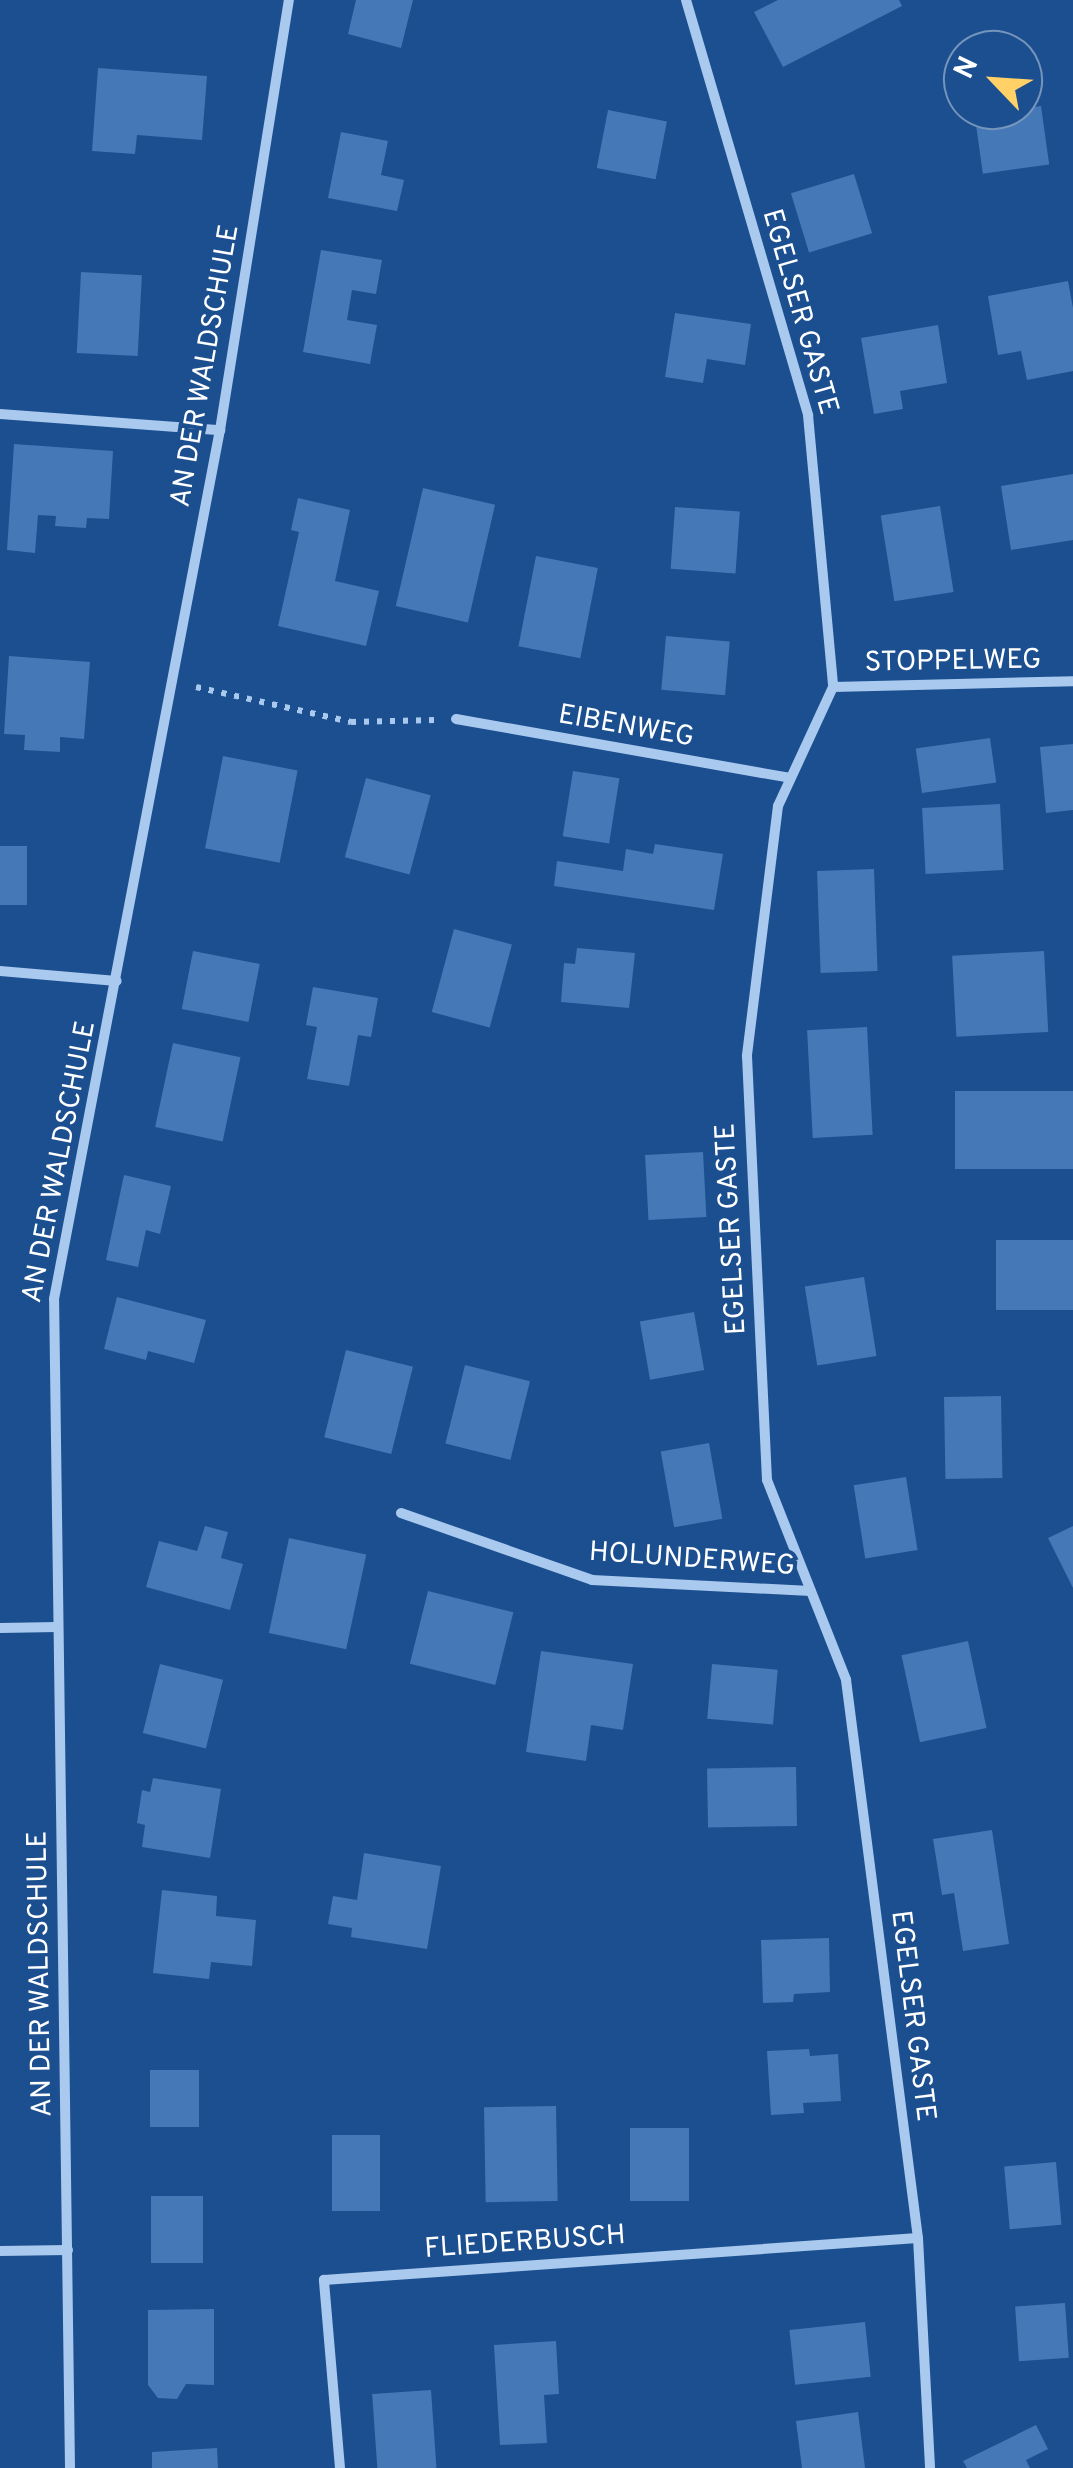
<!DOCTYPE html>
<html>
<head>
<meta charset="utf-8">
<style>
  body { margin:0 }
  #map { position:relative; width:1073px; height:2468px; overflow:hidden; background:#1b4f8f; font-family:Overpass,sans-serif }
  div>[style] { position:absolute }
  .building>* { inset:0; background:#4478b7; transform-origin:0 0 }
  .path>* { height:6px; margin-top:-3px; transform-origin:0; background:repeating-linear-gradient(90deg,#a9c9ee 0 5px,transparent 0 13px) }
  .minor>* { height:10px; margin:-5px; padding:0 5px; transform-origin:5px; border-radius:5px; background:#a9c9ee }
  span { translate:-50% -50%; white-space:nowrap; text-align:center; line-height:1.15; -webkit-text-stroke:8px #1b4f8f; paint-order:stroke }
  .street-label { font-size:28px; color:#fff }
  .north { position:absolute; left:943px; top:30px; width:100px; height:100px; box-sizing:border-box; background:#1b4f8f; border:2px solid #7695bc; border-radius:50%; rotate:295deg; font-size:28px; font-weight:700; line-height:40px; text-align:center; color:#fff }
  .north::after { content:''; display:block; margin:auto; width:35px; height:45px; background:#ffd166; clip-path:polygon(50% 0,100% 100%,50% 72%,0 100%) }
</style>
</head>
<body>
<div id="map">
  <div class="building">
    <div style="clip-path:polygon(356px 0,413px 0,401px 48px,348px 34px)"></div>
    <div style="clip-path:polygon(778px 0,899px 0,902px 6px,783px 67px,754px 12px)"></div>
    <div style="clip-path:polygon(98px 68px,207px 76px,202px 140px,137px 135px,135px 154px,92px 151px)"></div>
    <div style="left:1041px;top:106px;width:59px;height:67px;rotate:82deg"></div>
    <div style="left:608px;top:110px;width:60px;height:59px;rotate:11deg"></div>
    <div style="clip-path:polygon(341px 132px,388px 141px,381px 175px,404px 180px,397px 211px,328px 198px)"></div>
    <div style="left:854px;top:174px;width:62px;height:66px;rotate:73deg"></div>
    <div style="clip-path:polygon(321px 250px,382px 260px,376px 294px,352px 290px,347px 320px,377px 325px,370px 364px,303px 352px)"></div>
    <div style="left:81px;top:272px;width:61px;height:81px;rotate:3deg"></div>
    <div style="clip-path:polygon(1068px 281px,1073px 308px,1073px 371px,1027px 380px,1021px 351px,998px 355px,988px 296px)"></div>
    <div style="clip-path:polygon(675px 313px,751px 324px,745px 365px,707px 359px,703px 383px,665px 377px)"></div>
    <div style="clip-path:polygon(938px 325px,947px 383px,900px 391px,903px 409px,874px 414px,861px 338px)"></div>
    <div style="clip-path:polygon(14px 444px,113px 451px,109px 519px,87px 518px,86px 528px,55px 526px,56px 516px,38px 515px,35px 553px,7px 550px)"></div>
    <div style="clip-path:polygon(1073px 474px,1073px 540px,1011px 550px,1001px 486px)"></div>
    <div style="left:423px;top:488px;width:74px;height:121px;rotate:13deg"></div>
    <div style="clip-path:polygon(298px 498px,350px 510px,335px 581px,379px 591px,366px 646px,278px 626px,299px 532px,291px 530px)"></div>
    <div style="left:940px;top:506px;width:87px;height:60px;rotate:81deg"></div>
    <div style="left:675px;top:507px;width:65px;height:62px;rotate:4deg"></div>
    <div style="left:536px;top:556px;width:63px;height:92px;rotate:11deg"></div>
    <div style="left:666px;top:636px;width:64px;height:54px;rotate:5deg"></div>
    <div style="clip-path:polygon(9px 656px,90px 662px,84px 739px,60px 737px,60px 752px,24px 750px,25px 735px,4px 734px)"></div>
    <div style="left:990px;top:738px;width:45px;height:75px;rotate:82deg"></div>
    <div style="clip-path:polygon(1073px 744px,1073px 810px,1046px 813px,1040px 747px)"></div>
    <div style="left:223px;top:756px;width:76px;height:94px;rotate:11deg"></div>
    <div style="left:573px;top:771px;width:47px;height:66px;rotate:9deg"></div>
    <div style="left:366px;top:778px;width:67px;height:82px;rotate:15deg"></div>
    <div style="left:1000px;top:804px;width:66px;height:78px;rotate:87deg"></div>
    <div style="clip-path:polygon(655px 844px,723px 854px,714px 910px,554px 886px,557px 861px,623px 871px,626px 849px,653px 854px)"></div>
    <div style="left:0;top:846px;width:27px;height:59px"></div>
    <div style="left:874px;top:869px;width:102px;height:57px;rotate:88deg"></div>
    <div style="left:454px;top:929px;width:60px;height:86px;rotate:15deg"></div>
    <div style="clip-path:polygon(577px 948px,635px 953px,629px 1008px,561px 1002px,564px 963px,575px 964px)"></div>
    <div style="left:193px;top:951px;width:68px;height:59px;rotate:11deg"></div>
    <div style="left:1044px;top:951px;width:81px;height:92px;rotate:87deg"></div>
    <div style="clip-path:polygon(313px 987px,378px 998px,371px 1037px,358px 1035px,349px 1086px,307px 1079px,317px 1027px,306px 1025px)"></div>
    <div style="left:867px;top:1027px;width:108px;height:60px;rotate:87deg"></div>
    <div style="left:173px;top:1043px;width:69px;height:86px;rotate:12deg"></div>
    <div style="left:1073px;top:1091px;width:78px;height:118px;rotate:90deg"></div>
    <div style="left:703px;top:1152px;width:65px;height:58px;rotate:87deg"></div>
    <div style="clip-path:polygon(124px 1175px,171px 1186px,160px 1234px,146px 1230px,138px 1267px,106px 1260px)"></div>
    <div style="left:1073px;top:1240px;width:70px;height:77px;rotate:90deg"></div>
    <div style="left:864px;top:1277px;width:80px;height:60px;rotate:81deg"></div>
    <div style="clip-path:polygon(117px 1297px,206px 1320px,194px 1363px,148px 1351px,146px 1360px,104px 1349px)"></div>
    <div style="left:694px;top:1312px;width:59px;height:55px;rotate:80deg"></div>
    <div style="left:346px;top:1350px;width:69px;height:90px;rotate:14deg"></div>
    <div style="left:465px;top:1365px;width:67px;height:81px;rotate:14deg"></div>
    <div style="left:1001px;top:1396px;width:82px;height:57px;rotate:89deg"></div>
    <div style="left:709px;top:1443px;width:77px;height:49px;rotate:80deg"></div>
    <div style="left:906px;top:1477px;width:74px;height:53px;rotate:81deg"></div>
    <div style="clip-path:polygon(205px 1526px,228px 1532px,221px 1558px,243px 1564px,230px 1610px,146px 1587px,159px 1541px,197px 1551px)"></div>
    <div style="clip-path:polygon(1073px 1526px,1073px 1588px,1048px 1538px)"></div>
    <div style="left:289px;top:1538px;width:79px;height:97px;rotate:12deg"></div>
    <div style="left:428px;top:1591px;width:88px;height:75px;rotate:14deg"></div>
    <div style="left:968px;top:1641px;width:89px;height:68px;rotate:78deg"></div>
    <div style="clip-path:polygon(541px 1651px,633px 1664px,623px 1730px,591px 1725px,586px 1761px,526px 1752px)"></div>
    <div style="left:160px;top:1664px;width:65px;height:71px;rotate:14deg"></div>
    <div style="left:712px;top:1664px;width:66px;height:55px;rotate:5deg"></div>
    <div style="left:796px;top:1767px;width:59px;height:89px;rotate:89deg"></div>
    <div style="clip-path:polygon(153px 1778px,221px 1789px,210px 1858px,142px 1847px,145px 1825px,137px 1823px,142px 1790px,150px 1792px)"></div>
    <div style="clip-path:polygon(992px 1830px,1009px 1944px,963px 1951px,954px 1893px,942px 1895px,933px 1839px)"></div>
    <div style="clip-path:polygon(364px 1853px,441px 1866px,427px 1949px,351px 1937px,352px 1928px,328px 1924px,333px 1896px,357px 1900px)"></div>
    <div style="clip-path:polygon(162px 1890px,217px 1896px,216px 1916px,256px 1920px,252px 1966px,211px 1962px,209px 1979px,153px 1973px)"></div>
    <div style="clip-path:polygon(829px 1938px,830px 1992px,794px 1994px,793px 2002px,763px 2003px,761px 1940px)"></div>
    <div style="clip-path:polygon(809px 2049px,810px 2056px,838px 2054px,841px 2101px,803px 2103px,804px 2113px,771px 2115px,767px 2051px)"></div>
    <div style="left:150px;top:2070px;width:49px;height:57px"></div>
    <div style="left:556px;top:2106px;width:95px;height:72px;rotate:89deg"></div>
    <div style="left:630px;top:2128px;width:59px;height:73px"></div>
    <div style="left:332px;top:2135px;width:48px;height:76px"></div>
    <div style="left:1056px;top:2162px;width:63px;height:52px;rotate:85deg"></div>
    <div style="left:151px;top:2196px;width:52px;height:67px"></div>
    <div style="left:1065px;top:2303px;width:55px;height:50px;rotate:86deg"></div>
    <div style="clip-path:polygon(214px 2309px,214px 2385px,186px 2384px,177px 2399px,158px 2398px,148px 2385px,148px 2310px)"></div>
    <div style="left:865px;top:2322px;width:55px;height:76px;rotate:84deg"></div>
    <div style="clip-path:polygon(556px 2341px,559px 2394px,544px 2395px,547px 2443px,500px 2445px,494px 2345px)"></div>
    <div style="left:431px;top:2390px;width:78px;height:59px;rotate:86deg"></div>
    <div style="clip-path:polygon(858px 2412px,865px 2468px,802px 2468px,796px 2421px)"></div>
    <div style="clip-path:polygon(1036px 2425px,1048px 2449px,1026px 2460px,1030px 2468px,967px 2468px,963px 2461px)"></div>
    <div style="clip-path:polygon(217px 2448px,218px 2468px,152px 2468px,152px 2452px)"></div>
  </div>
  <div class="path">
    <div style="left:196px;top:687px;width:159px;rotate:12.7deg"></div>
    <div style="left:351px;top:722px;width:84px;rotate:-1.4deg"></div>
  </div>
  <div class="minor">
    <div style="left:686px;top:0;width:433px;rotate:73.6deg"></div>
    <div style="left:808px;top:415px;width:273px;rotate:84.7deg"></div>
    <div style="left:833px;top:687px;width:131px;rotate:114.8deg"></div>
    <div style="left:778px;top:806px;width:252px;rotate:97.1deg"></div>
    <div style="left:747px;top:1056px;width:424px;rotate:87.3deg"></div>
    <div style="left:767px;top:1480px;width:215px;rotate:68.4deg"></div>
    <div style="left:846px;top:1680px;width:563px;rotate:82.65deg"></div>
    <div style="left:918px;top:2238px;width:230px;rotate:87deg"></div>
    <div style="left:0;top:414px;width:221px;rotate:4.2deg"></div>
    <div style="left:833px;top:687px;width:240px;rotate:-1.4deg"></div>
    <div style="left:456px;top:719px;width:338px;rotate:10deg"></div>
    <div style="left:0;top:971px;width:117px;rotate:4.9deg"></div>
    <div style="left:401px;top:1513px;width:202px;rotate:19.3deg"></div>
    <div style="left:592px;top:1580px;width:219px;rotate:2.9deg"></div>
    <div style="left:0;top:1628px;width:57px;rotate:-1deg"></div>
    <div style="left:0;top:2251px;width:68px;rotate:-0.8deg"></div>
    <div style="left:70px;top:2468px;width:1169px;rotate:-90.78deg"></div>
    <div style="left:54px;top:1299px;width:885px;rotate:-79.19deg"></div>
    <div style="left:220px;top:430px;width:436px;rotate:-80.9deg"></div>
    <div style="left:340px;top:2468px;width:189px;rotate:-94.9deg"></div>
    <div style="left:324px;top:2280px;width:595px;rotate:-4.04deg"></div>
  </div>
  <div class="street-label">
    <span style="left:799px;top:312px;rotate:74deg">EGELSER GASTE</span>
    <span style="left:206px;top:366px;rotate:-80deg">AN DER WALDSCHULE</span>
    <span style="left:953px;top:662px;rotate:-1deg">STOPPELWEG</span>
    <span style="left:626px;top:727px;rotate:10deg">EIBENWEG</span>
    <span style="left:60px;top:1162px;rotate:-79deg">AN DER WALDSCHULE</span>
    <span style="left:732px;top:1229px;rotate:-93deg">EGELSER GASTE</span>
    <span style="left:692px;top:1560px;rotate:4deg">HOLUNDERWEG</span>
    <span style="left:41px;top:1974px;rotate:-91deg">AN DER WALDSCHULE</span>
    <span style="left:912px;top:2016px;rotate:83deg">EGELSER GASTE</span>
    <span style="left:525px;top:2243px;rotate:-4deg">FLIEDERBUSCH</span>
  </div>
  <div class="north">N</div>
</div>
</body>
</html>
